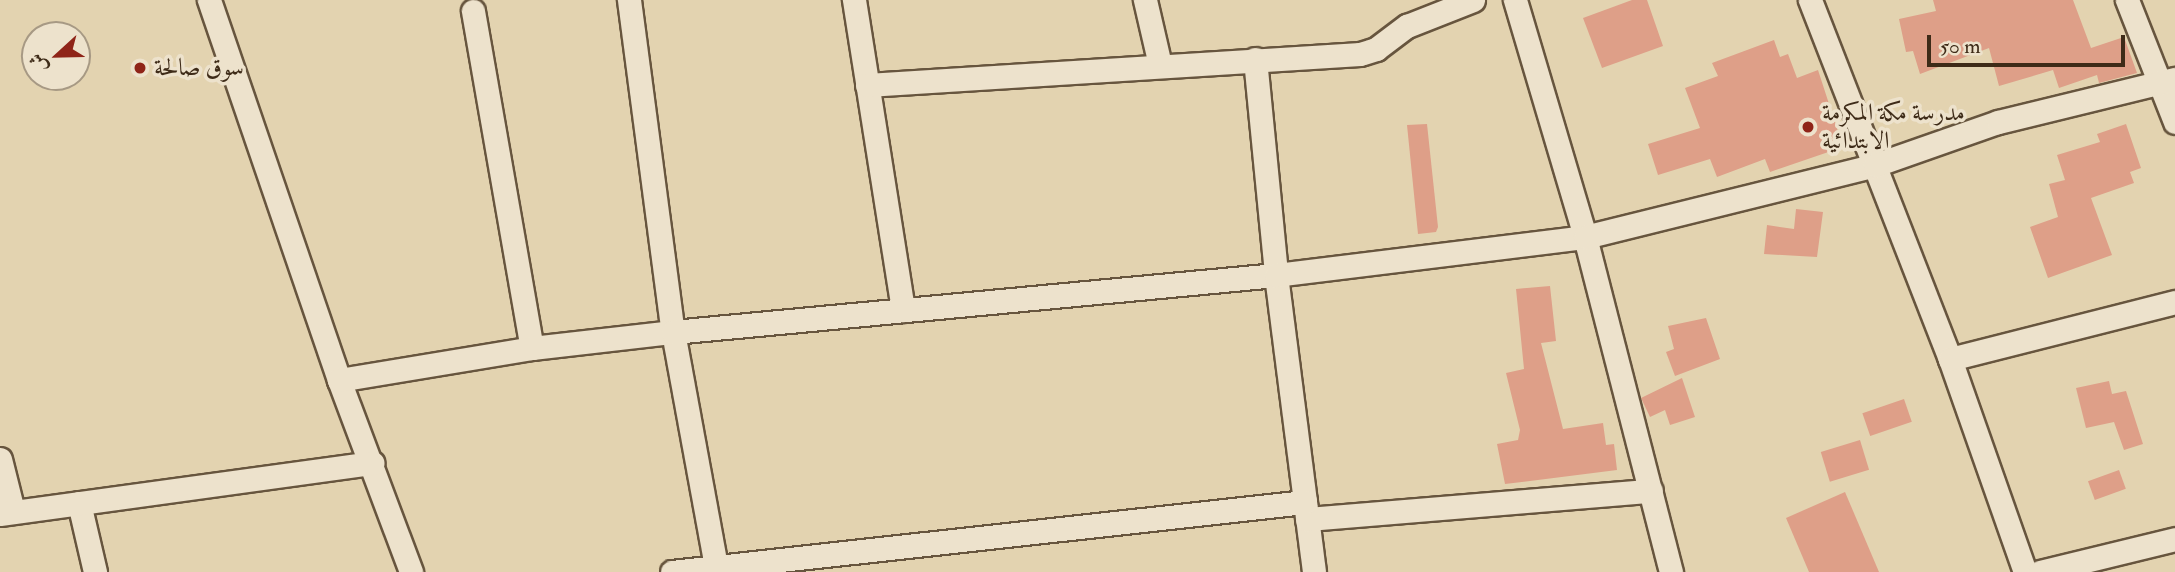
<!DOCTYPE html>
<html>
<head>
<meta charset="utf-8">
<style>
  body { margin:0 }
  #map { position:relative; width:2175px; height:572px; overflow:hidden; background:#e3d3b0; font-family:"IM FELL Double Pica",Amiri,serif }
  div>[style] { position:absolute }
  .building>* { inset:0; background:#de9f88; transform-origin:0 0 }
  .roads { filter:drop-shadow(2px 0 #67553e) drop-shadow(-2px 0 #67553e) drop-shadow(0 2px #67553e) drop-shadow(0 -2px #67553e) }
  .minor>* { height:23px; margin:-11.5px; padding:0 11.5px; transform-origin:11.5px; border-radius:11.5px; background:#ede2cc }
  .dots>* { width:19px; height:19px; translate:-50% -50%; box-sizing:border-box; border:4px solid #ede2cc; border-radius:50% }
  span { translate:-50% -50%; white-space:nowrap; text-align:center; line-height:1.15; -webkit-text-stroke:7px #ede2cc; paint-order:stroke }
  .poi-label { font-size:24px; color:#3e2b18 }
  .left { translate:0 -50%; text-align:left }
  .north { position:absolute; left:21px; top:21px; width:70px; height:70px; box-sizing:border-box; background:#ede2cc; border:2px solid #a79984; border-radius:50%; rotate:248deg; font-size:19px; font-weight:700; line-height:28px; text-align:center; color:#3e2b18 }
  .north::after { content:''; display:block; margin:auto; width:24px; height:32px; background:#8f2418; clip-path:polygon(50% 0,100% 100%,50% 72%,0 100%) }
  .scale { position:absolute; left:1927px; top:35px; width:198px; height:32px; box-sizing:border-box; border:4px solid #3e2b18; border-top:0; padding-left:9px; font-size:21px; line-height:24px; white-space:nowrap; color:#3e2b18; -webkit-text-stroke:5px #ede2cc; paint-order:stroke }
</style>
</head>
<body>
<div id="map">
  <div class="building">
    <div style="clip-path:polygon(1632px 0,1647px 0,1663px 46px,1602px 68px,1583px 18px)"></div>
    <div style="clip-path:polygon(1933px 0,2073px 0,2091px 48px,2124px 37px,2137px 73px,2099px 83px,2097px 75px,2059px 88px,2053px 70px,1999px 86px,1989px 48px,1920px 74px,1913px 51px,1906px 52px,1899px 19px,1936px 11px)"></div>
    <div style="clip-path:polygon(1774px 40px,1780px 57px,1788px 54px,1797px 78px,1818px 70px,1843px 147px,1770px 172px,1765px 159px,1717px 177px,1710px 159px,1658px 175px,1648px 144px,1700px 128px,1685px 88px,1718px 76px,1712px 63px)"></div>
    <div style="clip-path:polygon(1427px 124px,1438px 227px,1436px 232px,1418px 234px,1407px 125px)"></div>
    <div style="clip-path:polygon(2126px 124px,2141px 168px,2130px 172px,2134px 183px,2091px 198px,2112px 255px,2048px 278px,2030px 227px,2058px 217px,2049px 184px,2065px 180px,2057px 155px,2100px 142px,2097px 134px)"></div>
    <div style="clip-path:polygon(1796px 209px,1823px 212px,1817px 257px,1764px 254px,1767px 225px,1794px 229px)"></div>
    <div style="clip-path:polygon(1550px 286px,1556px 341px,1541px 343px,1563px 429px,1603px 423px,1606px 445px,1614px 444px,1617px 470px,1505px 484px,1497px 444px,1518px 440px,1520px 430px,1506px 373px,1524px 369px,1516px 289px)"></div>
    <div style="clip-path:polygon(1706px 318px,1720px 359px,1675px 376px,1666px 352px,1674px 349px,1668px 326px)"></div>
    <div style="clip-path:polygon(1682px 378px,1695px 417px,1670px 425px,1665px 410px,1650px 417px,1641px 398px)"></div>
    <div style="clip-path:polygon(2109px 381px,2112px 394px,2126px 391px,2143px 444px,2124px 450px,2114px 422px,2086px 428px,2076px 388px)"></div>
    <div style="left:1904px;top:399px;width:24px;height:44px;rotate:71deg"></div>
    <div style="left:1860px;top:440px;width:31px;height:41px;rotate:73deg"></div>
    <div style="left:2119px;top:470px;width:20px;height:33px;rotate:70deg"></div>
    <div style="clip-path:polygon(1845px 492px,1879px 572px,1809px 572px,1786px 518px)"></div>
  </div>
  <div class="roads">
    <div class="minor">
      <div style="left:209px;top:0;width:402px;rotate:71.1deg"></div>
      <div style="left:339px;top:380px;width:205px;rotate:69.4deg"></div>
      <div style="left:629px;top:0;width:335px;rotate:82.5deg"></div>
      <div style="left:673px;top:332px;width:239px;rotate:79.6deg"></div>
      <div style="left:854px;top:0;width:314px;rotate:81deg"></div>
      <div style="left:1145px;top:0;width:67px;rotate:77deg"></div>
      <div style="left:1515px;top:0;width:247px;rotate:73.5deg"></div>
      <div style="left:1585px;top:237px;width:346px;rotate:75.6deg"></div>
      <div style="left:1810px;top:0;width:385px;rotate:68.7deg"></div>
      <div style="left:1950px;top:359px;width:226px;rotate:70.6deg"></div>
      <div style="left:2127px;top:0;width:131px;rotate:68.5deg"></div>
      <div style="left:473px;top:11px;width:342px;rotate:80.1deg"></div>
      <div style="left:1255px;top:59px;width:217px;rotate:84.4deg"></div>
      <div style="left:1276px;top:275px;width:299px;rotate:82.7deg"></div>
      <div style="left:867px;top:85px;width:494px;rotate:-3.6deg"></div>
      <div style="left:1360px;top:54px;width:17px;rotate:-17deg"></div>
      <div style="left:1376px;top:49px;width:39px;rotate:-37deg"></div>
      <div style="left:1407px;top:26px;width:71px;rotate:-21.5deg"></div>
      <div style="left:1950px;top:359px;width:232px;rotate:-14.2deg"></div>
      <div style="left:339px;top:380px;width:196px;rotate:-9.4deg"></div>
      <div style="left:532px;top:348px;width:142px;rotate:-6.5deg"></div>
      <div style="left:673px;top:332px;width:606px;rotate:-5.4deg"></div>
      <div style="left:1276px;top:275px;width:311px;rotate:-7deg"></div>
      <div style="left:1585px;top:237px;width:299px;rotate:-13.9deg"></div>
      <div style="left:1875px;top:165px;width:130px;rotate:-19.3deg"></div>
      <div style="left:1998px;top:122px;width:182px;rotate:-13.7deg"></div>
      <div style="left:0;top:459px;width:54px;rotate:76deg"></div>
      <div style="left:79px;top:503px;width:71px;rotate:76.9deg"></div>
      <div style="left:0;top:514px;width:376px;rotate:-7.8deg"></div>
      <div style="left:1307px;top:519px;width:345px;rotate:-4.7deg"></div>
      <div style="left:672px;top:572px;width:637px;rotate:-6.31deg"></div>
      <div style="left:2040px;top:572px;width:139px;rotate:-13.7deg"></div>
    </div>
  </div>
  <div class="dots">
    <div style="left:140px;top:68px;background:#8f2418"></div>
    <div style="left:1808px;top:127px;background:#8f2418"></div>
  </div>
  <div class="poi-label">
    <span class="left" style="left:154px;top:68px">سوق صالحة</span>
    <span class="left" style="left:1822px;top:127px">مدرسة مكة المكرمة<br>الابتدائية</span>
  </div>
  <div class="north">ش</div>
  <div class="scale">50 m</div>
</div>
</body>
</html>
